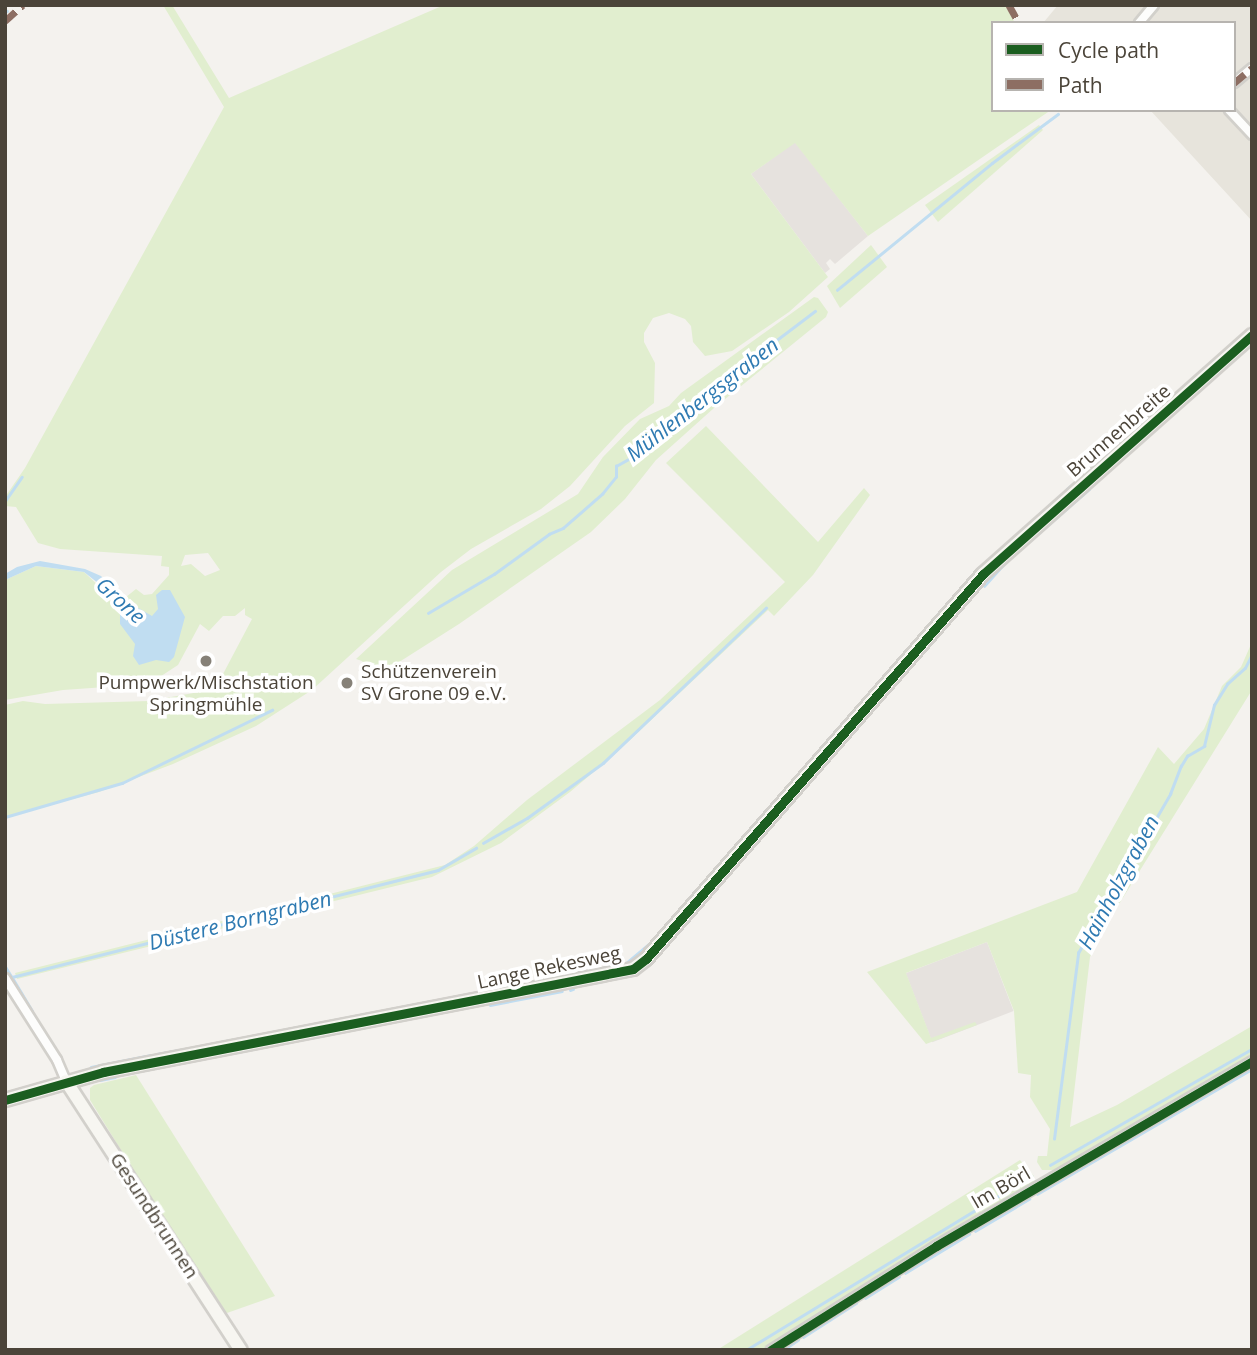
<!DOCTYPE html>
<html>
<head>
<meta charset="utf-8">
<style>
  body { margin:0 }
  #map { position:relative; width:1257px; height:1355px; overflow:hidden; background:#f4f2ee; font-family:"Open Sans",sans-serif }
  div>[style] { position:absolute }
  .residential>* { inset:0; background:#e7e4dc }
  .industrial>* { inset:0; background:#e6e2de; transform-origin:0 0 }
  .green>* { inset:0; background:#e1eecf }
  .water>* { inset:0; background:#c0ddf1 }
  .stream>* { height:2.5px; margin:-1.25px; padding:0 1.25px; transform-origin:1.25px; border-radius:1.25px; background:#c0ddf1 }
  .roads { filter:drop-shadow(2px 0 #d2d0cb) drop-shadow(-2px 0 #d2d0cb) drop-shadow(0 2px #d2d0cb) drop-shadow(0 -2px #d2d0cb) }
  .street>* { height:8px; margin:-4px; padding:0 4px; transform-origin:4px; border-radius:4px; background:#fdfdfc }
  .secondary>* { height:12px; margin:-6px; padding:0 6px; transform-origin:6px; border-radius:6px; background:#f7f6f1 }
  .quiet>* { height:7px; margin-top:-3.5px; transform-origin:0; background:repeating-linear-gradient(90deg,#8d6e63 0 14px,transparent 0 21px) }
  .cycleway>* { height:9px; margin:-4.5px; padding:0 4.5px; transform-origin:4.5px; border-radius:4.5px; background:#1b5e20 }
  .dots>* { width:19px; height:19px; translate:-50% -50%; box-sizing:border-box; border:4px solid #fff; border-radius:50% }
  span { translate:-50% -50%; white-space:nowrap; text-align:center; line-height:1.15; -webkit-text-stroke:7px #fff; paint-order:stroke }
  .street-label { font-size:19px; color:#4b4439 }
  .poi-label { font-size:19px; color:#4b4439 }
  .left { translate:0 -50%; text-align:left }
  .water-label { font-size:21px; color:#2e7ab2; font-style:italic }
  .frame { position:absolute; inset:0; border:7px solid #4b4439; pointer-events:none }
  .legend { position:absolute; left:991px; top:21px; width:245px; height:91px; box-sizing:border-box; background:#fff; border:2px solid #b7b4b0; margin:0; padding:9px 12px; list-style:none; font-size:21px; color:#4b4439 }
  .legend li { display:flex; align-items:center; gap:14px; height:35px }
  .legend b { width:35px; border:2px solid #b7b4b0 }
</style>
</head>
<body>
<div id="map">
  <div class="residential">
    <div style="clip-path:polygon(1058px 5px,1252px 5px,1252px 221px,1150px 110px,1234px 110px,1234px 23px,1043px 23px)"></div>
  </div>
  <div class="industrial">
    <div style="clip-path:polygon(795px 142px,868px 236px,835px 264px,830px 259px,826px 263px,830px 269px,825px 273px,751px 174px)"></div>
    <div style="left:987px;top:942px;width:74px;height:87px;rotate:69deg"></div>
  </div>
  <div class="green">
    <div style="clip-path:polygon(evenodd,163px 5px,172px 5px,229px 98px,444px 5px,1005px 5px,1015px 23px,993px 23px,993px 110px,1051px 110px,868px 236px,795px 143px,751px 174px,828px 277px,789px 312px,732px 351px,705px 356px,693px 342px,691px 326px,685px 319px,669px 313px,653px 318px,644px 333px,644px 342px,655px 363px,654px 403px,625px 426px,570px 486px,541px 509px,471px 549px,441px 572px,312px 690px,256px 726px,173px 764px,99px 792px,5px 817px,5px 705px,23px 701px,45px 704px,149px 701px,199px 692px,211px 687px,223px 674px,252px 619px,245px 615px,245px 608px,235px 616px,223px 616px,209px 631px,200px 624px,178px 665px,149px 684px,63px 690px,5px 700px,5px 580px,36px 566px,84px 572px,120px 606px,121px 601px,136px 589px,144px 595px,152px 594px,169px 575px,169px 567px,161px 566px,162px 556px,60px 549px,38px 543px,16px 507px,5px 506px,5px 497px,25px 468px,224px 107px,163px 5px,208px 553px,220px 570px,205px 576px,191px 564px,181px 566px,185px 555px,208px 553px)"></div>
    <div style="clip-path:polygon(1039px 125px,1043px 130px,938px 222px,925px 205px)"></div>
    <div style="clip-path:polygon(871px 245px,887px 267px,840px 308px,827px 286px)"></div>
    <div style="clip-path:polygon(814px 297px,818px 298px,828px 312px,826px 317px,714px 408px,656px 460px,625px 499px,591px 532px,459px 624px,374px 678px,362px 661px,356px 659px,452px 570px,578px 494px,603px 457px,640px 419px,669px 406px,681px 393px)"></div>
    <div style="clip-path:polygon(706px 426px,818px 542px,864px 488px,870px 495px,813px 575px,774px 616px,768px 610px,616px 753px,570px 792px,501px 843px,432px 877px,17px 979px,15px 973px,445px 865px,474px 846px,527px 800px,660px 700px,785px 582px,666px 463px)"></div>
    <div style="clip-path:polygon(1252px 642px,1252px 690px,1098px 938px,1090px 957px,1070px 1127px,1117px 1105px,1252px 1026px,1252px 1058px,1058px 1170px,1042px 1170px,1037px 1162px,1038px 1156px,1047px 1156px,1050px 1129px,1030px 1097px,1031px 1075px,1018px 1073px,1014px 1011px,987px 942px,906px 973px,931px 1038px,975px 1022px,977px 1025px,926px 1044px,867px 972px,1077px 892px,1158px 747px,1174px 764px,1204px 729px,1222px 686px,1241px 667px)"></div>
    <div style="clip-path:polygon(136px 1075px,275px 1296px,227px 1313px,218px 1307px,90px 1100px,90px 1088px,94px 1085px)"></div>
    <div style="clip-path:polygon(1020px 1160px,1034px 1176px,1032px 1186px,763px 1350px,717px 1350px)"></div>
  </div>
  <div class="water">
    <div style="clip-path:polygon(40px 561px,85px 569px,101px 576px,123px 599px,152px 616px,158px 609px,156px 595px,162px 590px,170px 590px,185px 617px,174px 657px,169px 662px,156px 660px,139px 665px,133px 656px,135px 644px,120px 624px,120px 607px,103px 587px,84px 572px,36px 566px,5px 580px,5px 574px,17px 567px)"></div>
  </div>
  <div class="stream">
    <div style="left:5px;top:12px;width:2px;rotate:-27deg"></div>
    <div style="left:837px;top:290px;width:200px;rotate:-39.3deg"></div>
    <div style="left:992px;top:163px;width:82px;rotate:-36.6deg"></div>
    <div style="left:1144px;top:423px;width:18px;rotate:-43deg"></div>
    <div style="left:1067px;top:489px;width:94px;rotate:-40.7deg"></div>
    <div style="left:5px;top:501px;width:29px;rotate:-55deg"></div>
    <div style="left:1018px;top:551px;width:94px;rotate:-41.1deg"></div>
    <div style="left:984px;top:586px;width:30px;rotate:-48deg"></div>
    <div style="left:428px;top:613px;width:77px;rotate:-30.6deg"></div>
    <div style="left:494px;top:574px;width:68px;rotate:-36deg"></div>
    <div style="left:549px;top:534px;width:15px;rotate:-23deg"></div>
    <div style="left:563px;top:528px;width:52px;rotate:-41.1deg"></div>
    <div style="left:602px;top:494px;width:22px;rotate:-51deg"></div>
    <div style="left:616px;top:477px;width:11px;rotate:-90deg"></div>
    <div style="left:616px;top:466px;width:26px;rotate:-29deg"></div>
    <div style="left:639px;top:453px;width:14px;rotate:-65deg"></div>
    <div style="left:645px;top:440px;width:29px;rotate:-27deg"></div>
    <div style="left:671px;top:427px;width:51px;rotate:-43.4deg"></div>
    <div style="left:708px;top:392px;width:134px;rotate:-37.1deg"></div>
    <div style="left:937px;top:615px;width:62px;rotate:-47.6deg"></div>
    <div style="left:979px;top:569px;width:110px;rotate:-42.1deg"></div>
    <div style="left:890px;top:669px;width:64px;rotate:-48.1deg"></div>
    <div style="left:839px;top:727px;width:69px;rotate:-48.5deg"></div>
    <div style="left:5px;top:817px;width:122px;rotate:-16.2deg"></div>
    <div style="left:122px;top:783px;width:167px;rotate:-26deg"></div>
    <div style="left:483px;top:843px;width:51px;rotate:-29.6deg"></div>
    <div style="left:527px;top:818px;width:94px;rotate:-35.9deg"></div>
    <div style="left:603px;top:763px;width:225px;rotate:-43.6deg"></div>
    <div style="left:731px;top:851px;width:157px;rotate:-48.9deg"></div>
    <div style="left:654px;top:939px;width:106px;rotate:-48.5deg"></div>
    <div style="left:625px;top:964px;width:31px;rotate:-40deg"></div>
    <div style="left:5px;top:966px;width:13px;rotate:58deg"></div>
    <div style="left:12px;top:977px;width:439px;rotate:-14.1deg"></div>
    <div style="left:438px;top:870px;width:44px;rotate:-30.1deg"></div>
    <div style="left:12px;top:977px;width:39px;rotate:59deg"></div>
    <div style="left:570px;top:990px;width:3px;rotate:-18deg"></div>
    <div style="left:490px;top:1005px;width:73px;rotate:-11deg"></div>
    <div style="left:264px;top:1034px;width:112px;rotate:-10.8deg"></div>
    <div style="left:210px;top:1044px;width:49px;rotate:-10.6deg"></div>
    <div style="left:157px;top:1054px;width:47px;rotate:-9.9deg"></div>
    <div style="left:91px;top:1067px;width:61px;rotate:-11.3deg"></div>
    <div style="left:100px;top:1080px;width:15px;rotate:-11deg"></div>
    <div style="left:1054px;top:1139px;width:188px;rotate:-82.6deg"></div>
    <div style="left:1078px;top:953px;width:184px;rotate:-59.9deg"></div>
    <div style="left:1170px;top:794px;width:30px;rotate:-69deg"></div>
    <div style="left:1181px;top:766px;width:12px;rotate:-59deg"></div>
    <div style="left:1187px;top:756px;width:20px;rotate:-30deg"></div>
    <div style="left:1204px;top:746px;width:42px;rotate:-76.3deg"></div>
    <div style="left:1214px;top:705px;width:25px;rotate:-58deg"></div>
    <div style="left:1227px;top:684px;width:24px;rotate:-42deg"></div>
    <div style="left:1245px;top:668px;width:16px;rotate:-63deg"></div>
    <div style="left:1050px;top:1165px;width:233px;rotate:-29.9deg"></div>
    <div style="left:1037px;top:1194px;width:249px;rotate:-30.2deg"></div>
    <div style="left:975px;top:1231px;width:63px;rotate:-30.7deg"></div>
    <div style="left:905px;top:1273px;width:75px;rotate:-31.4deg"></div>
    <div style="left:865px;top:1298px;width:40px;rotate:-32deg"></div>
    <div style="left:803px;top:1337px;width:63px;rotate:-32.7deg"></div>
    <div style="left:746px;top:1350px;width:334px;rotate:-31.4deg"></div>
    <div style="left:783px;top:1350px;width:18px;rotate:-34deg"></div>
  </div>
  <div class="roads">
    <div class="street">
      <div style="left:1139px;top:23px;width:23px;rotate:-50deg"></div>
      <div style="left:1234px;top:83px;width:23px;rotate:-40deg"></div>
      <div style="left:1229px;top:110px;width:34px;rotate:47deg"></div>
      <div style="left:5px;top:978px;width:97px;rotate:57.6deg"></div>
      <div style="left:57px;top:1060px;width:23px;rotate:67deg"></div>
      <div style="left:771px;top:1350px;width:195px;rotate:-32.2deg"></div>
      <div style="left:936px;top:1246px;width:366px;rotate:-30.3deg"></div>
    </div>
    <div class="secondary">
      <div style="left:66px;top:1081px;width:321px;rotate:57deg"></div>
      <div style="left:5px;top:1100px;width:102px;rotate:-15.9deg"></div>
      <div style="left:103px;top:1072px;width:540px;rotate:-11deg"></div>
      <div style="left:633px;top:969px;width:16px;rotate:-38deg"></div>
      <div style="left:646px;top:959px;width:512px;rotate:-48.8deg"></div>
      <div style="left:983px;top:574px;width:360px;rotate:-41.6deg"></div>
    </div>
  </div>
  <div class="quiet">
    <div style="left:1009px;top:5px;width:21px;rotate:61deg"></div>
    <div style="left:5px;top:21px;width:24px;rotate:-42deg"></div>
    <div style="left:1234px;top:83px;width:23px;rotate:-40deg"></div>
  </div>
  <div class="cycleway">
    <div style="left:5px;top:1100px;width:102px;rotate:-15.9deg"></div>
    <div style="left:103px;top:1072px;width:540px;rotate:-11deg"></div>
    <div style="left:633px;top:969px;width:16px;rotate:-38deg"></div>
    <div style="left:646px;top:959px;width:512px;rotate:-48.8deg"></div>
    <div style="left:983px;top:574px;width:360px;rotate:-41.6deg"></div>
    <div style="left:771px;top:1350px;width:195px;rotate:-32.2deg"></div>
    <div style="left:936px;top:1246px;width:366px;rotate:-30.3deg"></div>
  </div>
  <div class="dots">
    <div style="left:206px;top:661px;background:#868178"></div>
    <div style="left:347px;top:683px;background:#868178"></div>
  </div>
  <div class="street-label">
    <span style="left:1119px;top:431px;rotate:-41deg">Brunnenbreite</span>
    <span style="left:549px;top:968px;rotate:-12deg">Lange Rekesweg</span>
    <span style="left:1001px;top:1188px;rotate:-30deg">Im Börl</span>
    <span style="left:154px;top:1216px;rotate:57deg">Gesundbrunnen</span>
  </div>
  <div class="poi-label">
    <span class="left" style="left:361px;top:683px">Schützenverein<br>SV Grone 09 e.V.</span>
    <span style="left:206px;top:694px">Pumpwerk/Mischstation<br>Springmühle</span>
  </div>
  <div class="water-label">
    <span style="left:702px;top:399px;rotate:-38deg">Mühlenbergsgraben</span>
    <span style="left:121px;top:600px;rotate:42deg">Grone</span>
    <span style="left:1118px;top:882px;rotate:-62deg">Hainholzgraben</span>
    <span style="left:240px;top:920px;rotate:-14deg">Düstere Borngraben</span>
  </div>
  <div class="frame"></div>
  <ul class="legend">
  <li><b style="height:9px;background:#1b5e20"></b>Cycle path</li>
  <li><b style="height:9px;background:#8d6e63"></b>Path</li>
  </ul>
</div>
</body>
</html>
